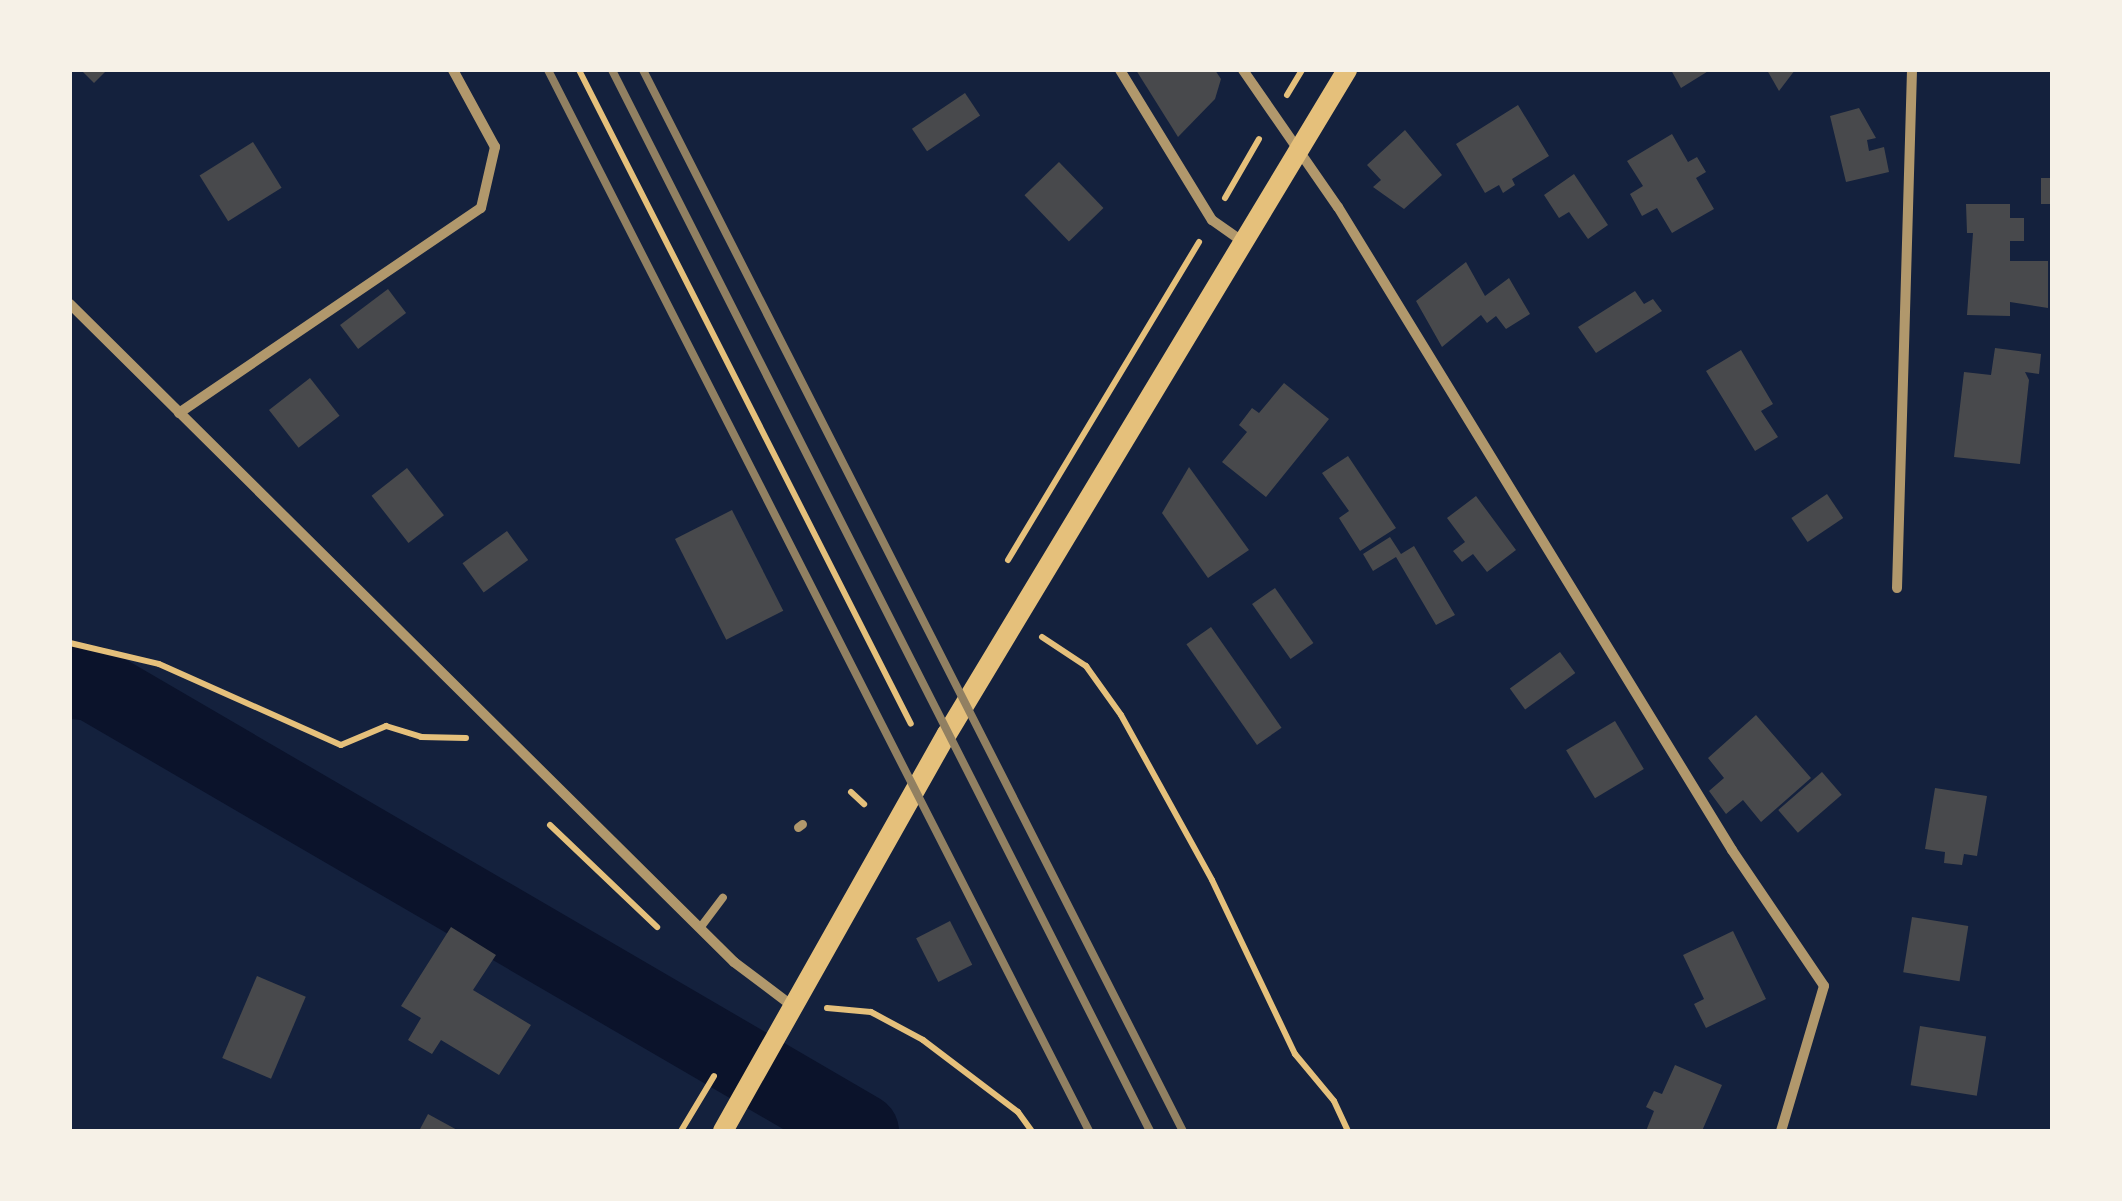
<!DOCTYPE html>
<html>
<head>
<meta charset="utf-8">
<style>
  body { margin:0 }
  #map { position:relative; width:2122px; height:1201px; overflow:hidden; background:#14213d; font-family:Karla,sans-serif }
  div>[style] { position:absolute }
  .river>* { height:75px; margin:-37.5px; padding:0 37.5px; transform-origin:37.5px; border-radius:37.5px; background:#0b132b }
  .building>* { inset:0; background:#48494c; transform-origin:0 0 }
  .path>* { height:6px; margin:-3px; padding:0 3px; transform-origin:3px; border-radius:3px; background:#e5c07b }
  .service>* { height:8px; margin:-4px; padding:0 4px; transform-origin:4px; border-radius:4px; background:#b1986c }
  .pedestrian>* { height:9px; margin:-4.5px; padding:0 4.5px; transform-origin:4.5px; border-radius:4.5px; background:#b1986c }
  .minor>* { height:10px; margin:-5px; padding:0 5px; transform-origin:5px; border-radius:5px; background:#b1986c }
  .secondary>* { height:20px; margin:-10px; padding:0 10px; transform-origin:10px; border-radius:10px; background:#e5c07b }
  .rail>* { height:8px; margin:-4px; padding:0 4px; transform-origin:4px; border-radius:4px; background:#918062 }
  span { translate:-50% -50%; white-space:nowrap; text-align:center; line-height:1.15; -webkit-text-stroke:10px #f6f1e7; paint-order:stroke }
  .frame { position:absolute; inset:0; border:72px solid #f6f1e7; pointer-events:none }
</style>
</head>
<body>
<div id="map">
  <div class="river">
    <div style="left:70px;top:681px;width:22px;rotate:5deg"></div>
    <div style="left:92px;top:683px;width:890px;rotate:30.22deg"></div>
  </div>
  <div class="building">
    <div style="clip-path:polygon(81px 70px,107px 70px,94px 83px)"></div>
    <div style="clip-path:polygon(1136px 70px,1215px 70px,1221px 79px,1215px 99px,1178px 137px)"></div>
    <div style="clip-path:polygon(1671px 70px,1710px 70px,1681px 88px)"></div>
    <div style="clip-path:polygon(1767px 70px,1795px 70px,1779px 91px)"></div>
    <div style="left:965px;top:93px;width:27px;height:64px;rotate:56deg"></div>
    <div style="clip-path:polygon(1518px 105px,1549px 156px,1512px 179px,1515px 185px,1503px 193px,1499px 185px,1485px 193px,1456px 144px)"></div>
    <div style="clip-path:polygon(1859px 108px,1876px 138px,1867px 140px,1869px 151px,1884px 147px,1889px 172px,1846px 182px,1830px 116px)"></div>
    <div style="clip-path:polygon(1405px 130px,1442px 175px,1404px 209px,1373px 187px,1381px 180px,1367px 165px)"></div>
    <div style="clip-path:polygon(1672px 134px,1688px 162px,1697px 157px,1706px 172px,1696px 178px,1714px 209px,1672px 233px,1657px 208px,1642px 216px,1630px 194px,1643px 186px,1627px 161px)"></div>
    <div style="left:253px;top:142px;width:54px;height:63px;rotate:58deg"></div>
    <div style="left:1059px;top:162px;width:64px;height:48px;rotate:46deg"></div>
    <div style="clip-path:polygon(1574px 174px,1608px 225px,1588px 239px,1569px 212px,1559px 218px,1544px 195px)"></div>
    <div style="left:2041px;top:178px;width:11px;height:26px"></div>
    <div style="clip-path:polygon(1966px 204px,2010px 204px,2010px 218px,2024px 218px,2024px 241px,2010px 241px,2010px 261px,2048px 261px,2048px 308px,2010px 302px,2010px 316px,1967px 315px,1973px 233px,1967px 233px)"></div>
    <div style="clip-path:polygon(1466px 262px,1485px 296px,1509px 278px,1530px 314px,1506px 329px,1496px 316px,1487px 323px,1481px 315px,1442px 347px,1416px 301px)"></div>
    <div style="left:388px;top:289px;width:30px;height:60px;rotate:53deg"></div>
    <div style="clip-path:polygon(1635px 291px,1644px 304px,1653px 299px,1662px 311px,1596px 353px,1578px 327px)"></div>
    <div style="clip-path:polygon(1995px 348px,2041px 354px,2039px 374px,2025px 372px,2029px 380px,2020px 464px,1954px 457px,1964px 372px,1991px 375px)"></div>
    <div style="clip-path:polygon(1741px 350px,1773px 404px,1761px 411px,1778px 437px,1755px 451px,1706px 371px)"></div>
    <div style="left:310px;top:378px;width:48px;height:52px;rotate:52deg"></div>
    <div style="clip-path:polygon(1284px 383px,1329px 419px,1266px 497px,1222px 462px,1247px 432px,1239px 425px,1252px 408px,1259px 413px)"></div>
    <div style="clip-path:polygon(1348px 456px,1396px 528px,1360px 551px,1339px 518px,1349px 511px,1322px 473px)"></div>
    <div style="clip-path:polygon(1189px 467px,1249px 550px,1208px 578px,1162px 513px)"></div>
    <div style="left:407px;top:468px;width:60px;height:45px;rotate:52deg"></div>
    <div style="left:1827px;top:494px;width:29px;height:43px;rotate:56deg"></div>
    <div style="clip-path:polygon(1476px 496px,1516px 550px,1487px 572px,1473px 554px,1462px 562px,1453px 551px,1465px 542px,1447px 518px)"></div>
    <div style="left:732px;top:510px;width:113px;height:64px;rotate:63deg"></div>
    <div style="left:507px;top:531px;width:36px;height:55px;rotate:54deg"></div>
    <div style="clip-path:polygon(1390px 537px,1401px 554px,1414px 546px,1455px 615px,1436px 625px,1396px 557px,1373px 571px,1363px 554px)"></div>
    <div style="left:1275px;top:588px;width:67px;height:28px;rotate:55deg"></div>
    <div style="left:1211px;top:627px;width:123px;height:30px;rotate:55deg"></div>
    <div style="left:1560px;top:652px;width:26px;height:62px;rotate:54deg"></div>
    <div style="clip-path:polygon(1756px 715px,1811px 778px,1761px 822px,1743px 800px,1726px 814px,1709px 791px,1724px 778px,1708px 758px)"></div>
    <div style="left:1615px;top:721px;width:56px;height:57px;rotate:59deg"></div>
    <div style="left:1822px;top:772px;width:30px;height:58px;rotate:49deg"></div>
    <div style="clip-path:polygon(1935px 788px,1987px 796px,1977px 856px,1964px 854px,1962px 865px,1944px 863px,1945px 852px,1925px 849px)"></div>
    <div style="left:1912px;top:917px;width:57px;height:56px;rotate:9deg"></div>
    <div style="left:950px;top:921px;width:49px;height:38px;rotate:63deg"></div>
    <div style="clip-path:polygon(451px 927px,496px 955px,473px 990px,531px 1025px,499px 1075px,441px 1040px,432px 1054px,408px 1040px,421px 1018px,401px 1006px)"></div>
    <div style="clip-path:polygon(1733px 931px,1766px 999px,1706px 1028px,1694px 1004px,1704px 999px,1683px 955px)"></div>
    <div style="left:257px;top:976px;width:53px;height:89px;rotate:23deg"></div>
    <div style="left:1920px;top:1026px;width:67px;height:60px;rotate:9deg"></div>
    <div style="clip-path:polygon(1675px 1065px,1722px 1085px,1702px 1131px,1646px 1131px,1654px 1111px,1646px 1107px,1654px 1091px,1662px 1094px)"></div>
    <div style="clip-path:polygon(428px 1114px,459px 1131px,419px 1131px)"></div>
  </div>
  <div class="path">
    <div style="left:579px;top:70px;width:733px;rotate:63.09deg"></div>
    <div style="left:1287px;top:95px;width:29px;rotate:-59deg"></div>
    <div style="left:1225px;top:198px;width:68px;rotate:-60deg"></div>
    <div style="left:1008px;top:560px;width:371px;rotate:-59deg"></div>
    <div style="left:1042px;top:637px;width:53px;rotate:33.4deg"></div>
    <div style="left:1086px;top:666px;width:60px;rotate:54.5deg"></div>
    <div style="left:1121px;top:715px;width:188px;rotate:61.1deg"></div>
    <div style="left:1212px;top:880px;width:193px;rotate:64.5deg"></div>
    <div style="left:1295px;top:1054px;width:61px;rotate:50.3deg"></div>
    <div style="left:1334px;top:1101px;width:33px;rotate:65deg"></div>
    <div style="left:70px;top:643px;width:91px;rotate:13.3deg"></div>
    <div style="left:159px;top:664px;width:199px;rotate:24deg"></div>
    <div style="left:341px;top:745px;width:49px;rotate:-22.9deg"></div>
    <div style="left:386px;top:726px;width:37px;rotate:17deg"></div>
    <div style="left:421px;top:737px;width:45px;rotate:1.3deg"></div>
    <div style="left:851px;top:792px;width:18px;rotate:43deg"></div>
    <div style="left:550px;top:825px;width:148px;rotate:43.6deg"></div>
    <div style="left:827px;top:1008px;width:44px;rotate:5.2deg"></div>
    <div style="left:871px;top:1012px;width:59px;rotate:28.3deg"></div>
    <div style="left:923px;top:1040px;width:119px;rotate:37.2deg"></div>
    <div style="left:1018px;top:1112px;width:24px;rotate:54deg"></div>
    <div style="left:681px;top:1131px;width:64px;rotate:-59deg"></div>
  </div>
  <div class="service">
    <div style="left:700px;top:928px;width:38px;rotate:-53deg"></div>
  </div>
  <div class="pedestrian">
    <div style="left:798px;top:827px;width:5px;rotate:-37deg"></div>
  </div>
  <div class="minor">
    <div style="left:1120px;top:70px;width:176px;rotate:58.5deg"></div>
    <div style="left:1212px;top:220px;width:38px;rotate:35deg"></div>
    <div style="left:1243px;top:70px;width:167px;rotate:55.3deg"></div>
    <div style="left:1338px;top:207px;width:754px;rotate:58.5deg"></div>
    <div style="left:1732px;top:850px;width:164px;rotate:55.9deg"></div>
    <div style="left:1824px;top:986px;width:151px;rotate:106.5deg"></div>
    <div style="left:70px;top:304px;width:935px;rotate:44.74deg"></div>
    <div style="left:734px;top:962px;width:71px;rotate:37deg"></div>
    <div style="left:179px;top:413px;width:365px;rotate:-34.2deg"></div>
    <div style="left:481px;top:208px;width:63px;rotate:-77.1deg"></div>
    <div style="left:495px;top:147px;width:88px;rotate:-118.6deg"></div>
    <div style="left:1897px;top:588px;width:518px;rotate:-88.34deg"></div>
  </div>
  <div class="secondary">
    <div style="left:723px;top:1131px;width:456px;rotate:-60.6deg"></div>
    <div style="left:947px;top:734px;width:775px;rotate:-58.93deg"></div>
  </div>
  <div class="rail">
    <div style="left:548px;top:70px;width:1191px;rotate:62.98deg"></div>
    <div style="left:612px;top:70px;width:1190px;rotate:63.11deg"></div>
    <div style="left:643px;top:70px;width:1191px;rotate:63.03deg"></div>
  </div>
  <div class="frame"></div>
</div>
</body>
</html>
